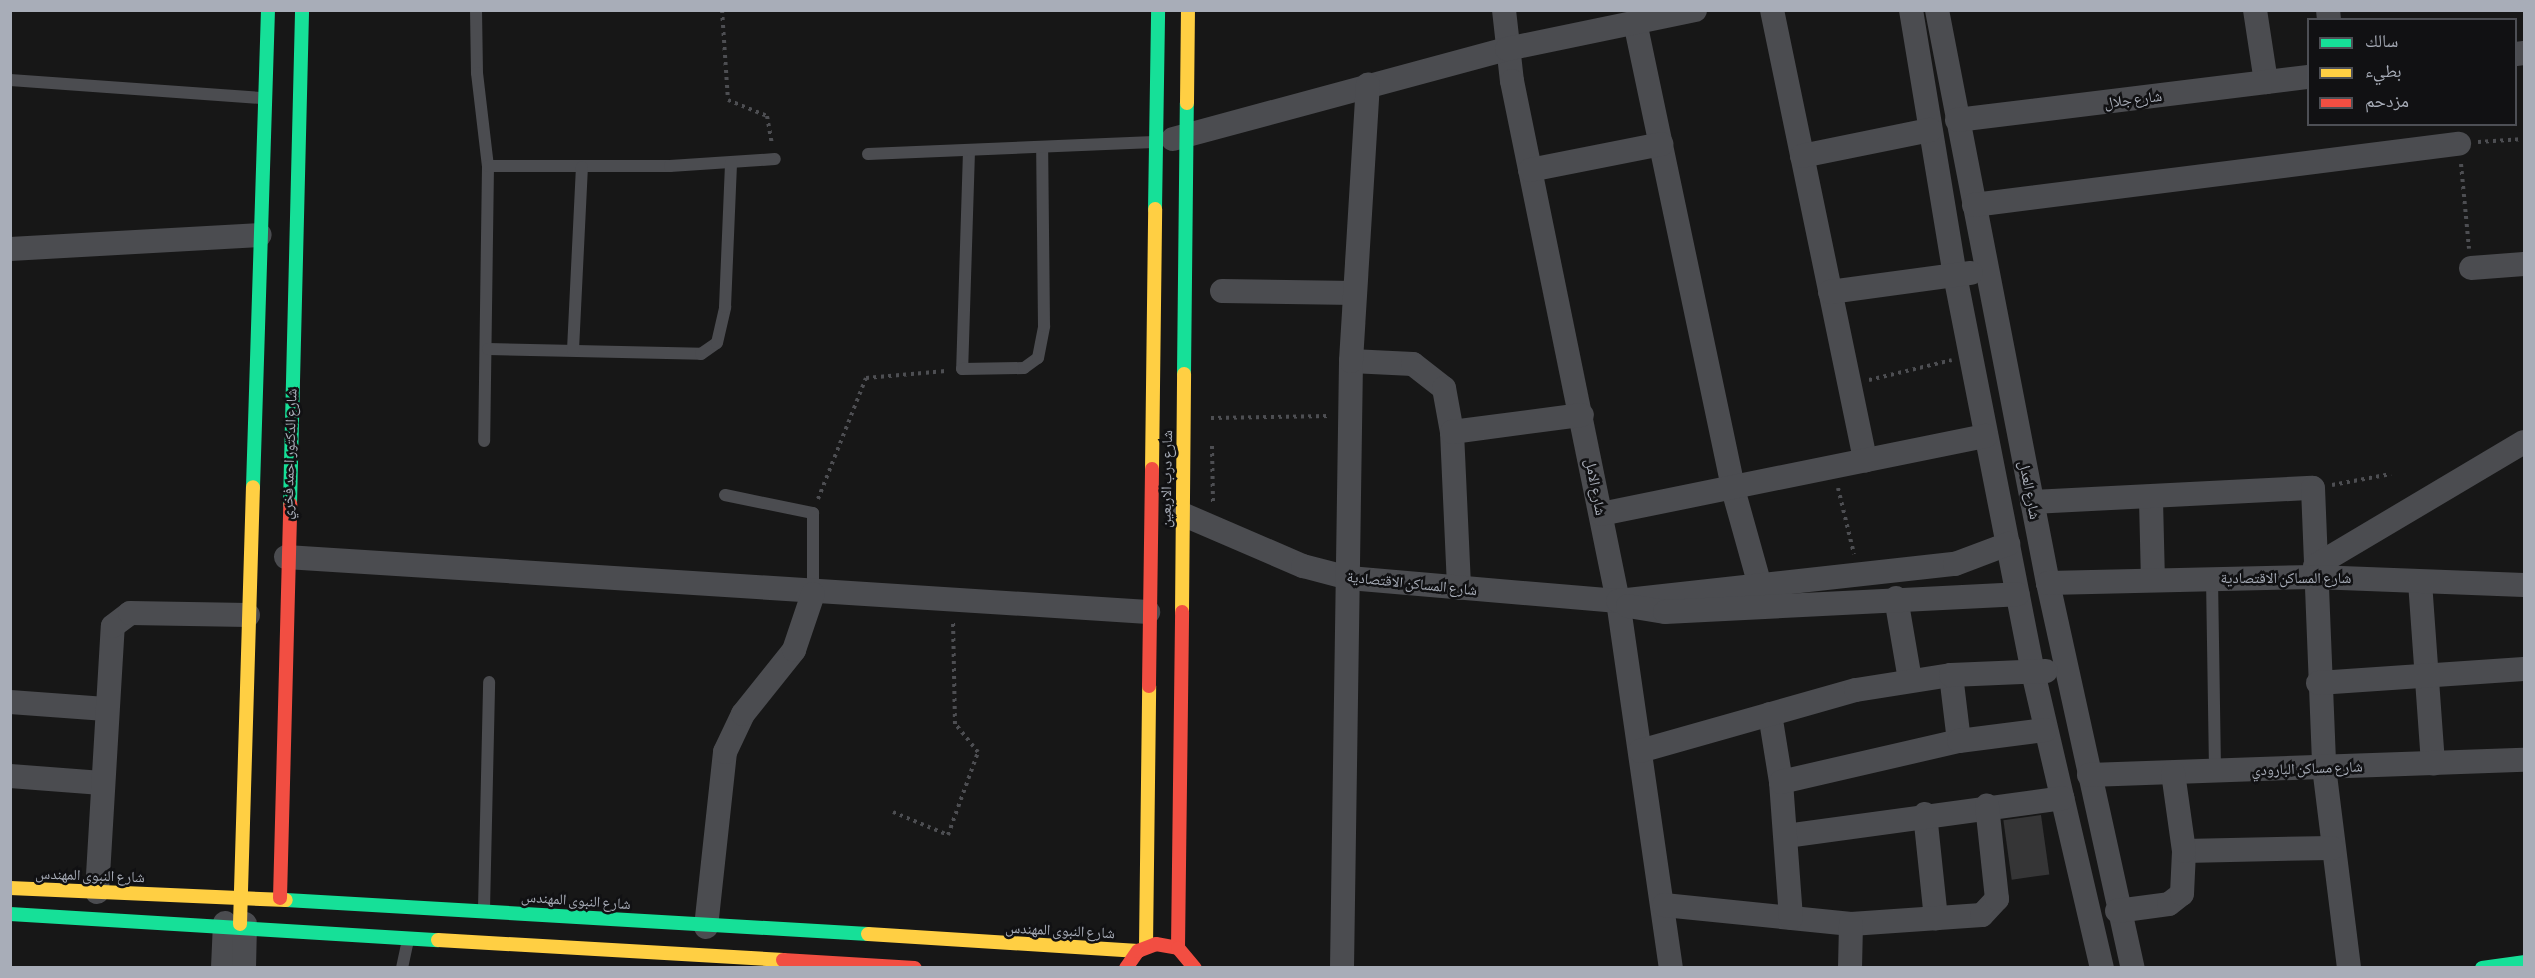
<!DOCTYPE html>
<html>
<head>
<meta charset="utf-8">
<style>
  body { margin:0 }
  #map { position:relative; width:2535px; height:978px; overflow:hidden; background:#171717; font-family:"Asap Condensed","Noto Naskh Arabic",sans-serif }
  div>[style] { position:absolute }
  .building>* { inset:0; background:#353536; transform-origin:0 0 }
  .path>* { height:4px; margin-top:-2px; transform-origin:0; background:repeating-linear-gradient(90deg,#4d4e52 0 3px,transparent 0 7.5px) }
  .lane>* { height:12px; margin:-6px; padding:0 6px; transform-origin:6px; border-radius:6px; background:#4b4c50 }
  .street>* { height:24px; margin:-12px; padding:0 12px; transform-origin:12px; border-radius:12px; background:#4b4c50 }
  .fast>* { height:14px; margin:-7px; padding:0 7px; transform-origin:7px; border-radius:7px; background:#16e098 }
  .slow>* { height:14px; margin:-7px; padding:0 7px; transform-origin:7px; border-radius:7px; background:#ffcf43 }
  .jam>* { height:14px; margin:-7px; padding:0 7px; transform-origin:7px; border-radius:7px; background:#f24e42 }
  span { translate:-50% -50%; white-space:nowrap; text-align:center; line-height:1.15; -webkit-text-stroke:5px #111113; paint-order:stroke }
  .street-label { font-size:15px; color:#a8adb8 }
  .frame { position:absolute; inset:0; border:12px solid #a8adb8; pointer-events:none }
  .legend { position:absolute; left:2307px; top:18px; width:210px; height:108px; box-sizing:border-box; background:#111113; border:2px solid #4d4f55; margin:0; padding:8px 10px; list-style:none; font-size:18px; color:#a8adb8 }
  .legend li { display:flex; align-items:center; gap:12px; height:30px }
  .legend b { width:30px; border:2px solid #4d4f55 }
</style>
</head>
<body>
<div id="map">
  <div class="building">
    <div style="left:2041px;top:815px;width:60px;height:38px;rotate:82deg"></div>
  </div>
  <div class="path">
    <div style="left:722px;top:10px;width:90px;rotate:86.2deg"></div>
    <div style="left:728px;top:100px;width:42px;rotate:22.3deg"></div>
    <div style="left:767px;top:116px;width:29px;rotate:80deg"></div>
    <div style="left:2478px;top:142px;width:46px;rotate:-3.7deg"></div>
    <div style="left:2461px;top:164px;width:85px;rotate:84.6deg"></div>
    <div style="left:1869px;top:380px;width:85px;rotate:-13.5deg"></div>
    <div style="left:1211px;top:418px;width:120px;rotate:-1deg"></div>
    <div style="left:1212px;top:446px;width:59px;rotate:89deg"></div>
    <div style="left:2332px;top:485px;width:60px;rotate:-10.6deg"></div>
    <div style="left:1838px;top:488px;width:68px;rotate:76.4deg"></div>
    <div style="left:818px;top:499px;width:130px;rotate:-68.4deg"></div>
    <div style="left:866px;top:378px;width:80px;rotate:-5deg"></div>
    <div style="left:893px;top:812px;width:60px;rotate:22.7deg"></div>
    <div style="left:948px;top:835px;width:88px;rotate:-70.1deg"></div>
    <div style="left:978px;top:752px;width:36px;rotate:-129deg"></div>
    <div style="left:955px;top:724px;width:103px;rotate:-91.1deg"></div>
  </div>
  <div class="lane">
    <div style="left:476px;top:10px;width:63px;rotate:89.1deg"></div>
    <div style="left:477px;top:73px;width:94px;rotate:83.3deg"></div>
    <div style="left:488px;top:166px;width:275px;rotate:90.8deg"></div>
    <div style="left:10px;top:80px;width:255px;rotate:4.1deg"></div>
    <div style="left:969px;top:151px;width:218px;rotate:91.8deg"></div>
    <div style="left:962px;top:369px;width:62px;rotate:-0.9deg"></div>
    <div style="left:1024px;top:368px;width:17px;rotate:-36deg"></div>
    <div style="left:1038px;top:358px;width:33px;rotate:-79deg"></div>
    <div style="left:1044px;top:326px;width:179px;rotate:-90.6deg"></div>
    <div style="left:868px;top:154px;width:286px;rotate:-2.4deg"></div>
    <div style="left:488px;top:166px;width:182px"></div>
    <div style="left:670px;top:166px;width:105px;rotate:-3.8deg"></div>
    <div style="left:488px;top:349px;width:213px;rotate:1.3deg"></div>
    <div style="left:701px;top:354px;width:19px;rotate:-35deg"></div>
    <div style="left:717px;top:343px;width:37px;rotate:-77deg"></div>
    <div style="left:725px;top:307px;width:144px;rotate:-87.6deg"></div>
    <div style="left:573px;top:350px;width:183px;rotate:-87.2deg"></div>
    <div style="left:725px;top:495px;width:90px;rotate:11.6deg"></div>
    <div style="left:813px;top:513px;width:80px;rotate:90deg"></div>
    <div style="left:2212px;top:578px;width:193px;rotate:89.1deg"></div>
    <div style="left:484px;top:909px;width:227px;rotate:-88.7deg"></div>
    <div style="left:402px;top:968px;width:30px;rotate:-78deg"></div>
  </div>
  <div class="street">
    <div style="left:1504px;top:10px;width:71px;rotate:83.6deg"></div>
    <div style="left:1512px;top:81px;width:531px;rotate:78.48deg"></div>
    <div style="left:1618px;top:601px;width:371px;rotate:81.8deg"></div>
    <div style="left:1772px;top:10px;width:460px;rotate:78.3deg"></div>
    <div style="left:1911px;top:10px;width:269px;rotate:80.6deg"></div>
    <div style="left:1955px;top:275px;width:405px;rotate:78.9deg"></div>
    <div style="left:2033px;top:672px;width:304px;rotate:76.9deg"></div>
    <div style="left:1937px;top:10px;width:584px;rotate:79.04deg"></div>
    <div style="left:2048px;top:583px;width:394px;rotate:77.6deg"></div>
    <div style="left:2255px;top:10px;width:73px;rotate:81.3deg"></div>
    <div style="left:2328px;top:10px;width:10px;rotate:84deg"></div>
    <div style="left:1635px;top:22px;width:477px;rotate:78.1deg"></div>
    <div style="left:1733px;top:489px;width:101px;rotate:74.4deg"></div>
    <div style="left:2516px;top:54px;width:8px;rotate:-7deg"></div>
    <div style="left:1957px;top:120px;width:354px;rotate:-7deg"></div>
    <div style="left:1173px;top:139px;width:346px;rotate:-15.1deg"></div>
    <div style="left:1507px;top:49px;width:192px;rotate:-11.7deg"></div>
    <div style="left:1802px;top:156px;width:131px;rotate:-11.5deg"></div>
    <div style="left:1530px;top:170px;width:134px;rotate:-11.2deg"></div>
    <div style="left:1974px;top:205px;width:489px;rotate:-7.2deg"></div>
    <div style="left:10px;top:249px;width:250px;rotate:-3.2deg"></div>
    <div style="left:2471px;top:268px;width:53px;rotate:-4.3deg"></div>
    <div style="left:1222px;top:291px;width:133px;rotate:0.9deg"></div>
    <div style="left:1830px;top:292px;width:142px;rotate:-7.7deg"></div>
    <div style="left:1351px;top:361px;width:62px;rotate:2.8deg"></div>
    <div style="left:1413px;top:364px;width:39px;rotate:38deg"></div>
    <div style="left:1444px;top:388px;width:45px;rotate:79.7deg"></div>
    <div style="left:1452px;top:432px;width:156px;rotate:87.4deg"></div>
    <div style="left:1452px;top:432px;width:131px;rotate:-7.5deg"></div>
    <div style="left:2151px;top:500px;width:80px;rotate:88.6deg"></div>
    <div style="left:2032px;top:502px;width:281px;rotate:-2.9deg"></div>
    <div style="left:2313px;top:488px;width:279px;rotate:87.7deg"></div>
    <div style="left:2324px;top:767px;width:203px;rotate:82.9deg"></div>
    <div style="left:1182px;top:514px;width:132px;rotate:23.3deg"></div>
    <div style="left:1303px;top:566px;width:48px;rotate:14.6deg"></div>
    <div style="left:1349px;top:578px;width:270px;rotate:4.9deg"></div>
    <div style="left:1618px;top:601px;width:339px;rotate:-6.3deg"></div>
    <div style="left:1955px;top:564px;width:57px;rotate:-20.7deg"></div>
    <div style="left:1601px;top:514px;width:393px;rotate:-11.5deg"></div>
    <div style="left:286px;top:557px;width:864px;rotate:3.65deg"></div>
    <div style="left:2315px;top:566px;width:243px;rotate:-30.7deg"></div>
    <div style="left:2420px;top:582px;width:182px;rotate:85.9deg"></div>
    <div style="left:2048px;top:583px;width:267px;rotate:-1.3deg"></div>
    <div style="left:2315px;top:577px;width:209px;rotate:2.2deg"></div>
    <div style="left:1896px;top:598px;width:83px;rotate:80.3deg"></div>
    <div style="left:1628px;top:606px;width:37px;rotate:9deg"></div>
    <div style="left:1665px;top:612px;width:353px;rotate:-2.9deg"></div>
    <div style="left:1951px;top:675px;width:66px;rotate:83.1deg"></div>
    <div style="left:2318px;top:683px;width:206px;rotate:-3.9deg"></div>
    <div style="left:10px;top:702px;width:96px;rotate:4.2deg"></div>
    <div style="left:1770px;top:714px;width:69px;rotate:80.8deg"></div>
    <div style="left:1640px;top:751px;width:224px;rotate:-15.8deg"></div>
    <div style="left:1856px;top:690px;width:96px;rotate:-9deg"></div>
    <div style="left:1951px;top:675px;width:95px;rotate:-2.4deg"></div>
    <div style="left:2089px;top:775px;width:435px;rotate:-2deg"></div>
    <div style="left:10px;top:776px;width:92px;rotate:4.4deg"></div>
    <div style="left:1925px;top:814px;width:105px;rotate:84deg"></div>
    <div style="left:1786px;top:836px;width:279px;rotate:-7.8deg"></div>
    <div style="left:2184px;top:851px;width:148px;rotate:-1.2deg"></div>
    <div style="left:97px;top:892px;width:266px;rotate:-86.6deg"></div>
    <div style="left:113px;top:626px;width:21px;rotate:-37deg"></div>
    <div style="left:130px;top:613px;width:118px;rotate:1deg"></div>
    <div style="left:1664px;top:905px;width:188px;rotate:5.8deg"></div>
    <div style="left:1851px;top:924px;width:131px;rotate:-3.9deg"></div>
    <div style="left:1982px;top:915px;width:22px;rotate:-47deg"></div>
    <div style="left:1997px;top:899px;width:94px;rotate:-96.1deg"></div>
    <div style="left:2117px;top:911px;width:52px;rotate:-7.7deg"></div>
    <div style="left:2169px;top:904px;width:16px;rotate:-38deg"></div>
    <div style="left:2182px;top:894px;width:43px;rotate:-87.3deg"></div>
    <div style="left:2184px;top:851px;width:79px;rotate:-98deg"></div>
    <div style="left:1791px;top:918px;width:136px;rotate:-94.2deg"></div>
    <div style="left:1781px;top:782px;width:183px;rotate:-13deg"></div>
    <div style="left:1959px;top:741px;width:87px;rotate:-7.3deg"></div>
    <div style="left:706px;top:927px;width:176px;rotate:-83.8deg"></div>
    <div style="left:725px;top:752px;width:42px;rotate:-64.7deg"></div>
    <div style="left:743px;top:714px;width:82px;rotate:-51.4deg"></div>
    <div style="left:794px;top:650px;width:59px;rotate:-71.3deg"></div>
    <div style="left:223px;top:968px;width:45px;rotate:-87.5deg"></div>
    <div style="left:244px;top:968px;width:44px;rotate:-88.7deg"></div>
    <div style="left:1342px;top:968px;width:607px;rotate:-89.15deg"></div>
    <div style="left:1351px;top:361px;width:277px;rotate:-86.5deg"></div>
    <div style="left:1850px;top:968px;width:44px;rotate:-88.7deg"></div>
  </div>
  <div class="fast">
    <div style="left:1155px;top:209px;width:199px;rotate:-89.1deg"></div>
    <div style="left:1184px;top:374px;width:271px;rotate:-89.4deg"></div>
    <div style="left:253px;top:487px;width:477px;rotate:-88.2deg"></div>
    <div style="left:290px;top:504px;width:494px;rotate:-88.6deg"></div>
    <div style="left:286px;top:900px;width:583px;rotate:3.34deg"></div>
    <div style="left:10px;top:914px;width:429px;rotate:3.5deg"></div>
    <div style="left:2482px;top:968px;width:42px;rotate:-8.1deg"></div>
  </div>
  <div class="slow">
    <div style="left:1187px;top:103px;width:93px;rotate:-89.4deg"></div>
    <div style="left:1152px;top:469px;width:260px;rotate:-89.3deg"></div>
    <div style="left:1182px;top:612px;width:238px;rotate:-89.5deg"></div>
    <div style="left:10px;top:888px;width:276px;rotate:2.5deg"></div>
    <div style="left:240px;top:924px;width:437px;rotate:-88.3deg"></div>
    <div style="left:868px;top:934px;width:271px;rotate:3.6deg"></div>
    <div style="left:438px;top:940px;width:346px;rotate:3.3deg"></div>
    <div style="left:1146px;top:946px;width:260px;rotate:-89.3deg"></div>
  </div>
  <div class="jam">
    <div style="left:1149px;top:686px;width:217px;rotate:-89.2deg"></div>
    <div style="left:280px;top:898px;width:394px;rotate:-88.5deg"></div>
    <div style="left:1178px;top:948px;width:336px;rotate:-89.3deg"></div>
    <div style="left:783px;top:960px;width:132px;rotate:3.5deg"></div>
    <div style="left:1126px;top:968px;width:21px;rotate:-55deg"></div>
    <div style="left:1138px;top:951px;width:19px;rotate:-21deg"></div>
    <div style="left:1156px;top:944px;width:22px;rotate:10deg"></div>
    <div style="left:1178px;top:948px;width:26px;rotate:50deg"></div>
  </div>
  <div class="street-label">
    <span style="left:2133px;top:99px;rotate:-7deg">شارع جلال</span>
    <span style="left:289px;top:454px;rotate:-88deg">شارع الدكتور احمد فخري</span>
    <span style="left:1166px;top:479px;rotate:-89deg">شارع درب الاربعين</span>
    <span style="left:1596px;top:487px;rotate:79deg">شارع الامل</span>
    <span style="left:2030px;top:490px;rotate:79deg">شارع العدل</span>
    <span style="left:2286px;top:578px">شارع المساكن الاقتصادية</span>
    <span style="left:1412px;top:583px;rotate:6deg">شارع المساكن الاقتصادية</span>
    <span style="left:2307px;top:768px;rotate:-2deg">شارع مساكن البارودي</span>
    <span style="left:90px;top:875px;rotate:2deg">شارع النبوى المهندس</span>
    <span style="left:576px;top:900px;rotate:4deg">شارع النبوى المهندس</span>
    <span style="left:1060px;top:930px;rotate:3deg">شارع النبوى المهندس</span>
  </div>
  <div class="frame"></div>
  <ul class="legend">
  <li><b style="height:8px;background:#16e098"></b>سالك</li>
  <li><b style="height:8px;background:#ffcf43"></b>بطيء</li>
  <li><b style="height:8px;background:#f24e42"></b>مزدحم</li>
  </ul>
</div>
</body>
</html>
